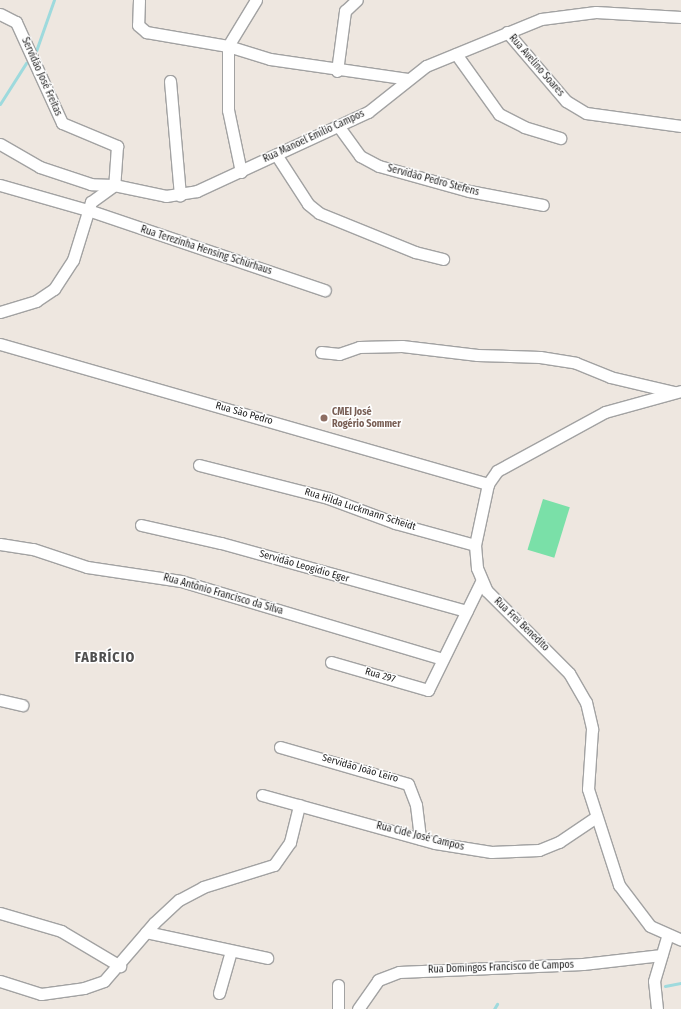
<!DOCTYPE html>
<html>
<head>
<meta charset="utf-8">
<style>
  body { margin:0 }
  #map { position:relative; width:681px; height:1009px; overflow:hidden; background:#eee7e0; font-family:"Fira Sans Condensed",sans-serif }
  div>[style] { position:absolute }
  .pitch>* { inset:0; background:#7ae0a8; transform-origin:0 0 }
  .stream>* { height:3px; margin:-1.5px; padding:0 1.5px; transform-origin:1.5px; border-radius:1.5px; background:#9edadd }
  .roads { filter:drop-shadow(1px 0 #a2a2a2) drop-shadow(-1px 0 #a2a2a2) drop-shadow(0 1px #a2a2a2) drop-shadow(0 -1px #a2a2a2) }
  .minor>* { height:11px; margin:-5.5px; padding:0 5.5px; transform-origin:5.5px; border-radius:5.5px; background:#fff }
  .dots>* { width:11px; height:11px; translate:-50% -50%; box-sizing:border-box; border:2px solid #fff; border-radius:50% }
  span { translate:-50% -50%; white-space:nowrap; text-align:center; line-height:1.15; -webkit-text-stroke:3px #fff; paint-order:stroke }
  .street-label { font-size:10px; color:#1b1b1b }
  .education-label { font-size:10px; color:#785e54; font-weight:700 }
  .left { translate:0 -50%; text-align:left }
  .district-label { font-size:14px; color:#4e4e4e; font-weight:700; letter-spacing:1px }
</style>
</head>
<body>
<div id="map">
  <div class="pitch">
    <div style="left:543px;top:499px;width:28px;height:53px;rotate:17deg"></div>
  </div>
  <div class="stream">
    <div style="left:36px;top:51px;width:54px;rotate:-70.6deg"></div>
    <div style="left:0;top:104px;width:49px;rotate:-57.6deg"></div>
    <div style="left:665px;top:986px;width:16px;rotate:-11deg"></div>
    <div style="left:494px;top:1009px;width:6px;rotate:-59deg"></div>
  </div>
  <div class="roads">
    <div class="minor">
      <div style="left:139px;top:0;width:25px;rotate:92deg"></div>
      <div style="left:138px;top:25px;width:11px;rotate:41deg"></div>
      <div style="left:146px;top:32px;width:83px;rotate:9.7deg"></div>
      <div style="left:228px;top:46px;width:44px;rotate:17.2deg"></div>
      <div style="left:270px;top:59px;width:139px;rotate:8.2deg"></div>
      <div style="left:0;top:14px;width:18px;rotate:27deg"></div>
      <div style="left:16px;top:22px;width:111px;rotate:65.5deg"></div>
      <div style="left:62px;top:123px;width:60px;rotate:22.7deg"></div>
      <div style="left:117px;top:146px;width:39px;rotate:94deg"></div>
      <div style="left:114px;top:185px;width:23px;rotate:-178deg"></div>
      <div style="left:91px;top:184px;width:54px;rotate:-161.6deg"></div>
      <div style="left:40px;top:167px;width:46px;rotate:-150.1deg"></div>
      <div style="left:507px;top:32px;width:91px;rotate:49.5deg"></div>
      <div style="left:566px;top:101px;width:23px;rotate:31deg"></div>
      <div style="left:586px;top:113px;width:96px;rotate:7.8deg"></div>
      <div style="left:456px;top:54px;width:74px;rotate:54.4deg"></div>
      <div style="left:499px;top:114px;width:28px;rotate:27deg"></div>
      <div style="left:524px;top:127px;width:38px;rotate:17deg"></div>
      <div style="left:337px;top:71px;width:61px;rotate:-82.4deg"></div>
      <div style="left:345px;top:11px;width:16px;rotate:-43deg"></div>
      <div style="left:170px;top:81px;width:115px;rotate:85deg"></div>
      <div style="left:339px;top:127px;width:36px;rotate:54deg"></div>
      <div style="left:360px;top:156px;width:21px;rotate:28deg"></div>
      <div style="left:379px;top:166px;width:93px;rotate:15.5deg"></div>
      <div style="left:469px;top:191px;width:75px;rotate:10.7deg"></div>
      <div style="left:277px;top:156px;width:57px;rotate:57.1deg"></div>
      <div style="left:308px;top:204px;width:14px;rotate:39deg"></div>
      <div style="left:319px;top:213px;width:104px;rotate:22.1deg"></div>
      <div style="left:415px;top:252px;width:29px;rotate:14deg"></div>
      <div style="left:241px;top:172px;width:63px;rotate:-101.8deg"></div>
      <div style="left:228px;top:110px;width:64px;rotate:-90deg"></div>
      <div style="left:228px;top:46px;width:54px;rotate:-58.7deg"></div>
      <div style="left:0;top:185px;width:91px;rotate:15.9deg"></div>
      <div style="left:88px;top:210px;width:250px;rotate:18.7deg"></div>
      <div style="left:0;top:312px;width:38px;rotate:-17deg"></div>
      <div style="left:36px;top:301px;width:22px;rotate:-34deg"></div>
      <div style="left:54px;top:289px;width:35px;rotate:-57deg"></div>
      <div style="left:73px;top:260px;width:61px;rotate:-72.8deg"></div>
      <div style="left:91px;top:202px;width:29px;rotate:-36deg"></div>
      <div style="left:114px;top:185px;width:53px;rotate:11.9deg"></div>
      <div style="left:166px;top:196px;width:31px;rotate:-9deg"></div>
      <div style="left:197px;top:191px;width:188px;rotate:-24.8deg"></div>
      <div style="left:368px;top:112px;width:74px;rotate:-38.4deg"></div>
      <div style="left:426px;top:66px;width:124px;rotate:-22.2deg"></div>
      <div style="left:541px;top:19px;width:55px;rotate:-7.3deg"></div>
      <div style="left:596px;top:12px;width:85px;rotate:3.4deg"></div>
      <div style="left:0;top:344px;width:508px;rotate:16.01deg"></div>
      <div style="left:321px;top:352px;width:18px;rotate:6deg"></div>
      <div style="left:339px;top:354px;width:21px;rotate:-19deg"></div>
      <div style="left:359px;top:347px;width:43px;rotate:-1.3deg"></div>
      <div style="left:402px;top:346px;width:76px;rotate:6.8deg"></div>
      <div style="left:477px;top:355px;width:63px;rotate:1.8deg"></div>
      <div style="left:540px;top:357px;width:36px;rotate:9deg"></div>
      <div style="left:576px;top:363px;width:37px;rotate:22deg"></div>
      <div style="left:610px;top:377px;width:66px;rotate:13.2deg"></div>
      <div style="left:681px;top:391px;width:79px;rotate:164.6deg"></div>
      <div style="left:605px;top:412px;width:123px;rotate:151.4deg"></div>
      <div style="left:497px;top:471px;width:16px;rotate:125deg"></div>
      <div style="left:488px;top:484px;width:62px;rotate:102deg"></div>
      <div style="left:475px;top:545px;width:23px;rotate:85deg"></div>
      <div style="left:477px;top:568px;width:25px;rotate:67deg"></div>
      <div style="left:487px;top:591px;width:116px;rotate:45deg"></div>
      <div style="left:569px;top:673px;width:34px;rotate:60deg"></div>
      <div style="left:586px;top:702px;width:28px;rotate:77deg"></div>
      <div style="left:592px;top:729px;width:60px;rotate:93.8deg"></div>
      <div style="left:588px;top:789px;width:101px;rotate:72.1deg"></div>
      <div style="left:619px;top:885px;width:51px;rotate:52.9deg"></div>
      <div style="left:650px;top:926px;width:34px;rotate:24deg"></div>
      <div style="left:199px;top:465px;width:133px;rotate:14.3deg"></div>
      <div style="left:328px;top:498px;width:72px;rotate:20.5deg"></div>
      <div style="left:395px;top:523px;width:83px;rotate:15.4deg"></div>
      <div style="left:141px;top:525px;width:82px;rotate:12.7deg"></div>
      <div style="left:221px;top:543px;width:255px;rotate:15.5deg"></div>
      <div style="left:0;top:544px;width:33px;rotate:9deg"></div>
      <div style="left:33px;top:549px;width:57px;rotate:18.4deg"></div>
      <div style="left:87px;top:567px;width:95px;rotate:8.5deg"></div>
      <div style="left:181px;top:581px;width:273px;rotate:16.6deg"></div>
      <div style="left:331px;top:662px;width:101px;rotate:16.1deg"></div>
      <div style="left:428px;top:690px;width:120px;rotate:-63.9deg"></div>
      <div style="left:0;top:700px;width:23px;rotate:13deg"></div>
      <div style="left:280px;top:747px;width:133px;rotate:16.1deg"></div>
      <div style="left:408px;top:784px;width:22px;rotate:69deg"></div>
      <div style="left:416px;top:805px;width:34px;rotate:83deg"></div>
      <div style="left:262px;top:795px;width:180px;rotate:15.5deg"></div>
      <div style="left:435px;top:843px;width:57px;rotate:9.1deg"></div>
      <div style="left:491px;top:852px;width:48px;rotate:-2.4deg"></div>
      <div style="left:539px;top:850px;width:22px;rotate:-22deg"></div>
      <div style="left:559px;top:842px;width:45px;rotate:-34deg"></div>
      <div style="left:0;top:913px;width:64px;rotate:16.4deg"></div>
      <div style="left:61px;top:931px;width:69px;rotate:30.7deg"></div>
      <div style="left:146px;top:932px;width:124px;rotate:12.1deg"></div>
      <div style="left:0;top:981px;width:43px;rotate:17.6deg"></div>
      <div style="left:41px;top:994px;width:43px;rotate:-7.9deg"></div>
      <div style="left:84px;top:988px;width:21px;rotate:-19deg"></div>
      <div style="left:104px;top:981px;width:77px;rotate:-49.2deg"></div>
      <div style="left:154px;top:923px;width:34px;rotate:-43deg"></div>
      <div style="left:179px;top:900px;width:27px;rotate:-28deg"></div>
      <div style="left:203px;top:887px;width:74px;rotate:-17.2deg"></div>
      <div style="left:274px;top:865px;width:28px;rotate:-55deg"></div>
      <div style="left:290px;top:842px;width:38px;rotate:-76deg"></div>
      <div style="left:338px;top:985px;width:24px;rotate:90deg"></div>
      <div style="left:219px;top:993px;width:44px;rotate:-74.1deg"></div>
      <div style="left:358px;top:1009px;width:35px;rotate:-55deg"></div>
      <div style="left:378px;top:980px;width:22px;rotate:-21deg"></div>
      <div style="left:399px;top:972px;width:184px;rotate:-2.5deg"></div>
      <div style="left:583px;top:964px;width:79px;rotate:-6.6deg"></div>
      <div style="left:657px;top:1009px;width:28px;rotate:-96deg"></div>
      <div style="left:654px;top:981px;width:46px;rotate:-73.5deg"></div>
    </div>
  </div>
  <div class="dots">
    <div style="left:324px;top:418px;background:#8d6e63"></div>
  </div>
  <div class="street-label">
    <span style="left:536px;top:66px;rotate:49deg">Rua Avelino Soares</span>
    <span style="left:41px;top:77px;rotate:66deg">Servidão José Freitas</span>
    <span style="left:314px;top:137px;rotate:-25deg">Rua Manoel Emílio Campos</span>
    <span style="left:433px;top:181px;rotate:15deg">Servidão Pedro Stefens</span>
    <span style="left:206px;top:251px;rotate:18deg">Rua Terezinha Hensing Schürhaus</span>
    <span style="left:244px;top:414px;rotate:16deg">Rua São Pedro</span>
    <span style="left:360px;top:510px;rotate:18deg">Rua Hilda Luckmann Scheidt</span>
    <span style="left:304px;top:567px;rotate:16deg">Servidão Leogídio Eger</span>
    <span style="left:223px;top:595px;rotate:16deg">Rua Antônio Francisco da Silva</span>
    <span style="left:521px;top:625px;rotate:44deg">Rua Frei Benedito</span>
    <span style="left:380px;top:676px;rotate:16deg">Rua 297</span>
    <span style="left:360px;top:769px;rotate:16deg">Servidão João Leiro</span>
    <span style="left:420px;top:837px;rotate:14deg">Rua Cide José Campos</span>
    <span style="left:501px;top:968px;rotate:-2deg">Rua Domingos Francisco de Campos</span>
  </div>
  <div class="education-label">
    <span class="left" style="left:332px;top:418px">CMEI José<br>Rogério Sommer</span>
  </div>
  <div class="district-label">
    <span style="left:105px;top:658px">FABRÍCIO</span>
  </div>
</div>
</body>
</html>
